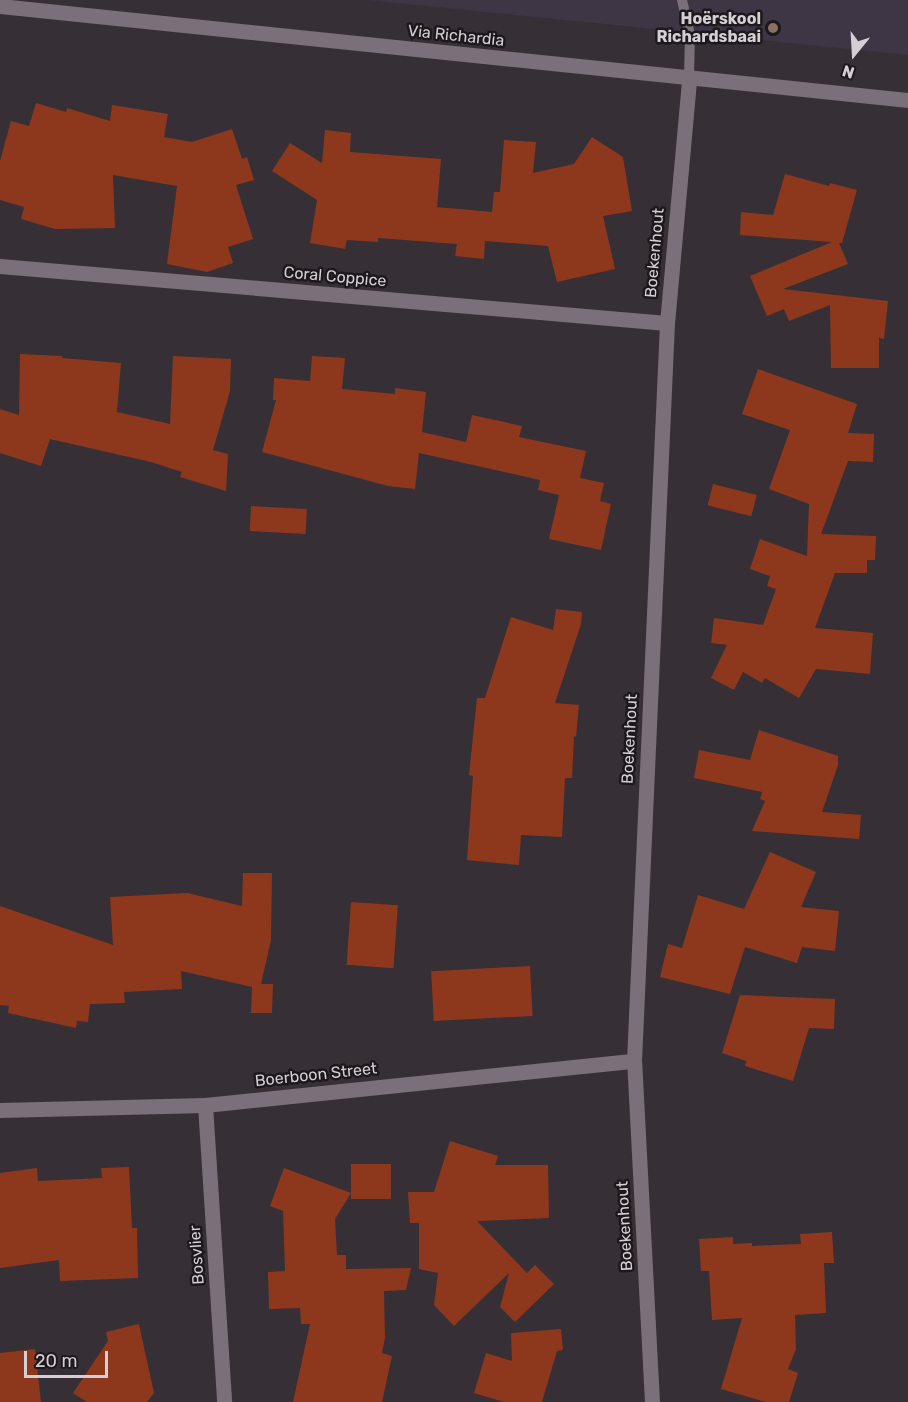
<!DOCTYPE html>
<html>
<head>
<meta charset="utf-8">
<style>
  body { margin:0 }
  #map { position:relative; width:908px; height:1402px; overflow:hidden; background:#372f36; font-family:Rubik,sans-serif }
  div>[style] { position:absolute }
  .education>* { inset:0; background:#3e3545 }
  .building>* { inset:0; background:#8d381c; transform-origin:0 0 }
  .lane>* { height:10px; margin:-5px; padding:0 5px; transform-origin:5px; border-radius:5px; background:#797079 }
  .street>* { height:15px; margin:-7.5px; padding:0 7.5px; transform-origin:7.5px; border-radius:7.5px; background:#797079 }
  .dots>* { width:16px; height:16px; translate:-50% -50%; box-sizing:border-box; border:3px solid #1c181b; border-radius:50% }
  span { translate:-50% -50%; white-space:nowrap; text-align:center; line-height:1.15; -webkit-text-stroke:5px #1c181b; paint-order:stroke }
  .poi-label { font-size:16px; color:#d5cfd4; font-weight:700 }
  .right { translate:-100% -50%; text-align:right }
  .street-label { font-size:16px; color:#d5cfd4 }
  .north { position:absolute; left:824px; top:24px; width:60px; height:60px; -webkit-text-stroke:4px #1c181b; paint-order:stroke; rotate:198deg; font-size:16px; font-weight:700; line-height:24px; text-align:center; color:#d5cfd4 }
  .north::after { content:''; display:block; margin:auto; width:21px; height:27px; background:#d5cfd4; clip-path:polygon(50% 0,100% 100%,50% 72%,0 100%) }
  .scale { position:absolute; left:24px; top:1351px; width:84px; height:27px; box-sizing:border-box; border:3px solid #d5cfd4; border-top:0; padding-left:8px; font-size:18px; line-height:21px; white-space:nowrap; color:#d5cfd4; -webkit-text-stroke:4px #1c181b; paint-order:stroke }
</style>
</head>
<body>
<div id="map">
  <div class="education">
    <div style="clip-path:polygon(368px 0,908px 0,908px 55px)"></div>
  </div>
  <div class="building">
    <div style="clip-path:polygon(36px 103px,66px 112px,67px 108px,110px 121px,112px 105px,168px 114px,164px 137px,192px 142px,232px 129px,242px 159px,247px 157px,254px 180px,236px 185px,253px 239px,228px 247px,233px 263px,207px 272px,167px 264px,177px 186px,113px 175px,115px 228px,55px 229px,21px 219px,24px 207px,0 200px,0 161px,11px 121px,29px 126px)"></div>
    <div style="clip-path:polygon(325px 130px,351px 133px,350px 152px,441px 159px,437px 207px,492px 212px,494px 192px,500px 192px,504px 140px,536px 142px,533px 173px,574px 164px,592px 137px,623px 157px,632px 211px,603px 216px,615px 269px,557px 282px,548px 246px,485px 241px,484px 259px,455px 256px,457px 244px,378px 238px,378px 242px,347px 240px,345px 249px,310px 243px,317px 200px,272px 171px,290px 143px,322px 163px)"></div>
    <div style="clip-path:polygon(785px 174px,829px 186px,830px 183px,857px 190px,842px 243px,839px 243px,848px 264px,783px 289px,888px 301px,884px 339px,879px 338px,879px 368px,831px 368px,830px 305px,789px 321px,784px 309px,767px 316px,750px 276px,832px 242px,740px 235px,741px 212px,773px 215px)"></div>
    <div style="clip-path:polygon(20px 354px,62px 356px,62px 358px,121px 363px,117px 412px,170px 424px,173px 356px,231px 359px,230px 391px,213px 450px,228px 454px,226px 491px,180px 477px,182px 472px,151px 462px,50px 439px,41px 466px,0 453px,0 409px,19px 415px)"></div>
    <div style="clip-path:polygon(312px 356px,345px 358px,342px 389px,395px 394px,395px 388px,426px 392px,422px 432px,466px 442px,472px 415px,522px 426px,519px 437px,586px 451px,580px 478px,604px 483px,600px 501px,611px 504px,601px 550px,549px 539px,559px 495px,538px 490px,540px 480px,419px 453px,415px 489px,388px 486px,262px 452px,276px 400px,273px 400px,274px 378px,310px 381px)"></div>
    <div style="clip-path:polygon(758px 369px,857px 404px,848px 433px,874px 434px,873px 462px,848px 461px,821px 534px,876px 536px,875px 560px,867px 560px,867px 573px,835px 573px,815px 628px,873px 633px,870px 674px,816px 669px,799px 698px,765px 678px,762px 683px,743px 672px,734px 690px,711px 678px,727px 645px,711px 643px,714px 618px,763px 625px,776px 589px,767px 586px,770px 576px,750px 569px,760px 539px,807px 556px,809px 504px,769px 489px,790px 430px,742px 414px)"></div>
    <div style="left:713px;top:484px;width:45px;height:22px;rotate:14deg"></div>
    <div style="left:251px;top:506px;width:56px;height:25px;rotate:3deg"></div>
    <div style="clip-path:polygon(556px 609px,582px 612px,581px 624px,555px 703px,579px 705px,576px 737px,574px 736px,572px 778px,565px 778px,562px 837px,521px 835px,519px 865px,467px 860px,473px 776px,469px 775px,477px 698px,485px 698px,511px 617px,553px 630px)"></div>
    <div style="clip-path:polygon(759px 730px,838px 756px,838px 765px,822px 812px,861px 815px,859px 839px,752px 831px,765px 801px,760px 799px,762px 792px,694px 778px,699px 750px,750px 760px)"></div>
    <div style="clip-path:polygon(770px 852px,816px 872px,801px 907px,839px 911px,835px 951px,802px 947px,797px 963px,745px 947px,730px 994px,660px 977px,668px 944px,682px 948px,698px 895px,744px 909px)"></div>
    <div style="clip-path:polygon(243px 873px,272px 873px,271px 940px,261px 984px,273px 984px,272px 1013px,251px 1013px,252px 987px,181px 971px,182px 989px,124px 992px,125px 1003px,90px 1004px,88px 1022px,77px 1021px,76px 1028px,8px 1013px,9px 1006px,0 1005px,0 906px,113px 945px,110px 897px,187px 893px,242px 906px)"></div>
    <div style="left:351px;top:902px;width:47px;height:63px;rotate:4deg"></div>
    <div style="left:530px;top:966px;width:50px;height:99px;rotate:87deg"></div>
    <div style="clip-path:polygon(740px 995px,835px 999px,834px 1029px,809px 1028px,793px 1081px,745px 1066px,746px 1061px,722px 1053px)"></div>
    <div style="clip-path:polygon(450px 1141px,498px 1156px,495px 1165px,548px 1165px,549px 1218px,477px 1221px,527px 1273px,535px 1265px,554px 1284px,515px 1322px,500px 1307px,509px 1273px,454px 1326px,434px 1305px,438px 1273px,419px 1269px,419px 1223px,410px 1223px,408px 1192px,434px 1192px)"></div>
    <div style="left:351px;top:1164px;width:40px;height:35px"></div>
    <div style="clip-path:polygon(129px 1167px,132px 1228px,137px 1228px,138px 1278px,60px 1281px,59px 1260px,0 1268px,0 1173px,37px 1168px,38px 1181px,102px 1178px,101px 1168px)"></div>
    <div style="clip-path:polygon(284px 1168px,351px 1193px,335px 1219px,337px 1255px,346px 1255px,346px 1269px,411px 1268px,406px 1290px,384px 1291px,385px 1338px,382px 1353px,392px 1356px,382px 1402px,293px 1402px,310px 1324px,301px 1324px,300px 1308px,269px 1309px,268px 1272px,285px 1271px,283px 1211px,270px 1206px)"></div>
    <div style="clip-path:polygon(832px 1232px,834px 1263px,824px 1263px,826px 1313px,795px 1315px,796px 1349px,788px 1369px,798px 1373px,789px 1402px,766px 1402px,721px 1389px,742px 1318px,712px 1320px,709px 1271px,701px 1271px,699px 1239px,733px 1237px,733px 1244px,752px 1243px,752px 1246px,801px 1244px,800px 1234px)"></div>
    <div style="clip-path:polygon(139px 1324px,154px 1393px,147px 1402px,87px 1402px,73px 1393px,108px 1341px,106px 1332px)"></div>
    <div style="clip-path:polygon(561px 1329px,563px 1350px,557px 1351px,542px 1402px,504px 1402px,474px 1393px,486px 1353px,512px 1361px,511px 1333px)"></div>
    <div style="clip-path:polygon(35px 1349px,41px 1402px,0 1402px,0 1353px)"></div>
  </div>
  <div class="lane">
    <div style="left:682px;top:0;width:35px;rotate:77deg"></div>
    <div style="left:690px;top:34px;width:45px;rotate:91.3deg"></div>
  </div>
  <div class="street">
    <div style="left:0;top:6px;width:913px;rotate:5.91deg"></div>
    <div style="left:0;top:266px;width:669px;rotate:4.88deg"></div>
    <div style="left:205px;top:1105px;width:298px;rotate:86.3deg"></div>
    <div style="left:0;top:1110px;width:205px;rotate:-1.4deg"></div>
    <div style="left:205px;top:1105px;width:431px;rotate:-5.9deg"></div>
    <div style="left:652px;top:1402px;width:341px;rotate:-93deg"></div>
    <div style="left:634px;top:1061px;width:739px;rotate:-87.44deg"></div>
    <div style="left:667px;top:323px;width:245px;rotate:-84.8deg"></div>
  </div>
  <div class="dots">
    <div style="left:773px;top:28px;background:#8d6e63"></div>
  </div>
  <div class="poi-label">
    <span class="right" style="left:761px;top:28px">Hoërskool<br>Richardsbaai</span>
  </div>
  <div class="street-label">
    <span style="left:456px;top:36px;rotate:6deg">Via Richardia</span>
    <span style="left:655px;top:253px;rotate:-85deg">Boekenhout</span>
    <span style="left:335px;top:277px;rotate:5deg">Coral Coppice</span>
    <span style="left:630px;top:739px;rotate:-87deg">Boekenhout</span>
    <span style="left:316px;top:1075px;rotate:-6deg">Boerboon Street</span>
    <span style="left:625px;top:1226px;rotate:-93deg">Boekenhout</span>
    <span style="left:197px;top:1255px;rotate:-94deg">Bosvlier</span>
  </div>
  <div class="north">N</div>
  <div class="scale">20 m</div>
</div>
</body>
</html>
